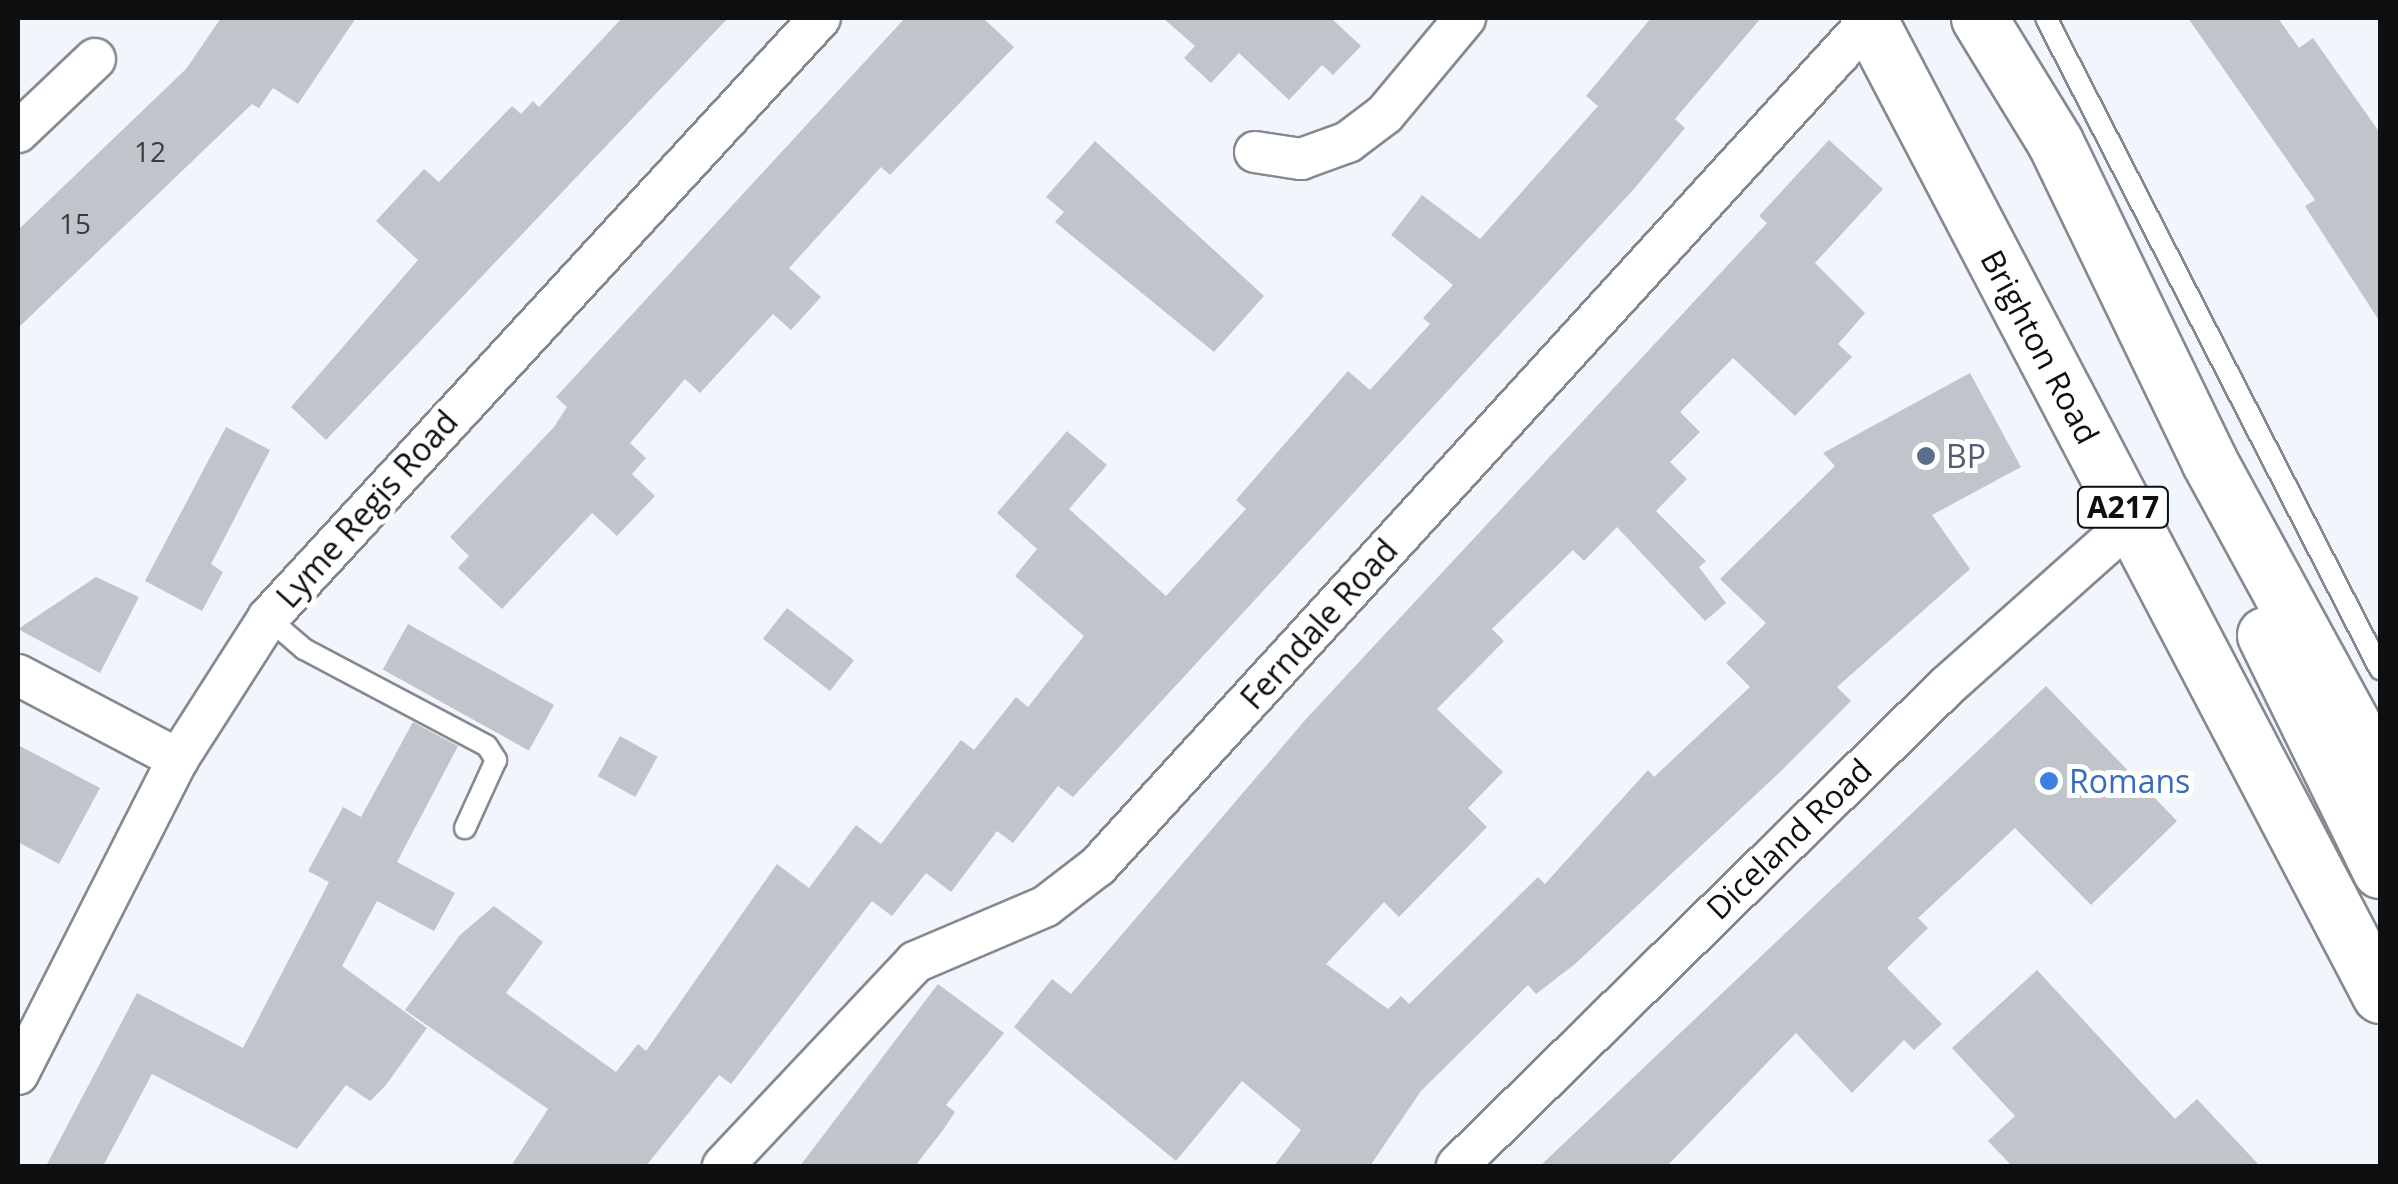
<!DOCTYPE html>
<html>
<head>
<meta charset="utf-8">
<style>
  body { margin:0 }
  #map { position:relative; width:2398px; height:1184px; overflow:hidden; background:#f0f6fc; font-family:"Open Sans",sans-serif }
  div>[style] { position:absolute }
  .building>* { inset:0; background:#bfc5cb; transform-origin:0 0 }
  .roads { filter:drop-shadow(2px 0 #858a90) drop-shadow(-2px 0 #858a90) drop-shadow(0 2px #858a90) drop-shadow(0 -2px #858a90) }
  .service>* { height:20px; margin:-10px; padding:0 10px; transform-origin:10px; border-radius:10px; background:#fff }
  .minor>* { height:40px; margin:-20px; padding:0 20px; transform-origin:20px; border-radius:20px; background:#fff }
  .trunk>* { height:55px; margin:-27.5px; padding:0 27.5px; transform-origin:27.5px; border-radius:27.5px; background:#fff }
  .dots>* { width:28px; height:28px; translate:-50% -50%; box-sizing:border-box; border:5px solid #fff; border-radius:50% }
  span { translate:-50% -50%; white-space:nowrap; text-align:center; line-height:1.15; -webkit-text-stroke:10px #fff; paint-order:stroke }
  .number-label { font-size:28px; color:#3a3c40 }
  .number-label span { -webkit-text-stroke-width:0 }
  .shield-label span { padding:2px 8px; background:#fff; border:2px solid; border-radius:8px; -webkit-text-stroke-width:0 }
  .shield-label { font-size:30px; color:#0d0f11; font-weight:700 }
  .street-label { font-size:32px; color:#0d0f11 }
  .service-label { font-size:32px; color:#4e5e75 }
  .left { translate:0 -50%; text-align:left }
  .shop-label { font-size:32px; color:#366cbe }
  .frame { position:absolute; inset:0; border:20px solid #0d0f11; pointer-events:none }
</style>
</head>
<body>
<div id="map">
  <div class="building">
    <div style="clip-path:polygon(221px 18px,356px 18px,298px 104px,273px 88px,259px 108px,252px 104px,18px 328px,18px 230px,186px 69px)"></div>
    <div style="clip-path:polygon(622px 18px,728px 18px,326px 440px,291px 407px,418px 260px,376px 221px,424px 169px,439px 182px,512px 106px,521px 114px,533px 101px,539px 107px)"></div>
    <div style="clip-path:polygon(905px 18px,983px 18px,1014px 47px,890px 175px,881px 167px,789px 268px,821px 297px,791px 330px,773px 314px,700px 393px,685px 379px,630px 443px,646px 458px,632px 474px,655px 496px,617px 536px,592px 513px,502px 609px,458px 568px,469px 556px,450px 537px,554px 427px,567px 407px,556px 397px)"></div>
    <div style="clip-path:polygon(1163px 18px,1331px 18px,1361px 46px,1333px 75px,1322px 65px,1289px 100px,1239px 53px,1211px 83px,1184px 58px,1195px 46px)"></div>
    <div style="clip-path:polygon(1651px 18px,1761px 18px,1675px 119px,1685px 128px,1633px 190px,1073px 797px,1058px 786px,1013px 843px,997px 831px,951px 892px,926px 873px,892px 916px,872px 901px,731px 1084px,719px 1075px,646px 1166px,511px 1166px,548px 1109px,405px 1010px,460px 935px,494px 906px,543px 942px,506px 993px,616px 1072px,638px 1044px,646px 1051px,777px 864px,809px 888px,856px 825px,881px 844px,961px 740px,974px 750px,1016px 697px,1028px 707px,1084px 636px,1015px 576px,1037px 549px,997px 513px,1067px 431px,1107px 465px,1069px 509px,1166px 596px,1246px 509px,1236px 500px,1348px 371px,1370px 390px,1430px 324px,1423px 318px,1453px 285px,1391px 235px,1422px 195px,1480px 239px,1598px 106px,1586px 96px)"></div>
    <div style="clip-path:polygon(2188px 18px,2278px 18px,2299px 48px,2313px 38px,2380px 133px,2380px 322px,2305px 206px,2315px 200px)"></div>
    <div style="clip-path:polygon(1829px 140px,1883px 189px,1815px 263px,1865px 313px,1838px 344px,1852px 357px,1795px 416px,1733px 358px,1680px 412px,1700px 432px,1670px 462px,1687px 479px,1656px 511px,1706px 561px,1699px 567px,1726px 603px,1705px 621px,1617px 527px,1584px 561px,1573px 550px,1492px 629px,1504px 641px,1437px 709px,1503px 772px,1468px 808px,1487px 827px,1399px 917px,1384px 902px,1326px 964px,1388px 1009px,1401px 996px,1409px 1004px,1538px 877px,1545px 884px,1648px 770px,1654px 777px,1750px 687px,1726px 663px,1766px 623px,1720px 579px,1835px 466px,1823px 453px,1970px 373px,2021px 467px,1932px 515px,1970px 569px,1837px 687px,1851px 701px,1781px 771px,1575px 964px,1536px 994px,1528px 985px,1421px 1091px,1370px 1166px,1274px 1166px,1301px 1130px,1242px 1081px,1176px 1161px,1014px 1027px,1052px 979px,1071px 994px,1306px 719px,1767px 223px,1759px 216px)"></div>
    <div style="clip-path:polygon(1095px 141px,1264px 296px,1214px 352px,1055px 222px,1064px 212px,1046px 197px)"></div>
    <div style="clip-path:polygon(226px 427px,270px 450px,211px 564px,223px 572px,202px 611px,145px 581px)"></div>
    <div style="clip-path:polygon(96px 577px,139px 597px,100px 673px,18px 629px)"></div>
    <div style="left:787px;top:608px;width:85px;height:39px;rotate:38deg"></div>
    <div style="left:408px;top:624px;width:167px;height:52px;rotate:29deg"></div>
    <div style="clip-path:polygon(2046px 686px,2177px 821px,2091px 905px,2015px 828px,1918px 918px,1928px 928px,1887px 968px,1942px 1024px,1914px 1050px,1904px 1040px,1852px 1093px,1796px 1033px,1667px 1166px,1540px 1166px)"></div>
    <div style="clip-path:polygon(413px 722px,458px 746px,397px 862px,455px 893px,434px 931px,377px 901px,342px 966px,427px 1028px,386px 1085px,370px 1101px,346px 1085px,297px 1149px,152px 1074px,103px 1166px,46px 1166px,137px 993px,243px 1048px,329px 882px,308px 871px,343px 807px,361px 817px)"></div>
    <div style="left:620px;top:736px;width:43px;height:46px;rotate:29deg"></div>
    <div style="clip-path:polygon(18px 745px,100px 788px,59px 864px,18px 842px)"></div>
    <div style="clip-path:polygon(2037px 970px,2175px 1119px,2197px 1099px,2260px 1166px,2012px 1166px,1988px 1141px,2015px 1116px,1952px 1048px)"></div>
    <div style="clip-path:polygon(938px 984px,1004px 1033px,946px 1105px,955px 1112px,943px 1130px,915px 1166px,800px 1166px)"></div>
  </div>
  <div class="roads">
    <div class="service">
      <div style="left:2046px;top:18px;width:732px;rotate:62.84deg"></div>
      <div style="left:268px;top:618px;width:48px;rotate:40.7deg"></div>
      <div style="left:304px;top:649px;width:207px;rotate:27.9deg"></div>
      <div style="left:487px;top:746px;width:17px;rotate:57deg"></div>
      <div style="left:496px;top:760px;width:75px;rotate:114.5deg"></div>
    </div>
    <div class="minor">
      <div style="left:18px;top:132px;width:106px;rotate:-43.5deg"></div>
      <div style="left:1255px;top:152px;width:47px;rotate:8.7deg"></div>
      <div style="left:1301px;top:159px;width:50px;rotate:-19.9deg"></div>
      <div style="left:1348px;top:142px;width:46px;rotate:-37.1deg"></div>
      <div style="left:1385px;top:114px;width:125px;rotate:-50.2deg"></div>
      <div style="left:18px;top:675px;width:181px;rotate:27.7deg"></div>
      <div style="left:18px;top:1074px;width:353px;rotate:-63.1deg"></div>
      <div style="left:178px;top:759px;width:167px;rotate:-57.4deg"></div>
      <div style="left:268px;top:618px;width:815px;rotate:-47.39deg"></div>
      <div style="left:723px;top:1166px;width:280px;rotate:-46.7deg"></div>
      <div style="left:915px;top:962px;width:142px;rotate:-23.1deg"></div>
      <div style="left:1046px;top:906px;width:66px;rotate:-37.6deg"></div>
      <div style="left:1098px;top:866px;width:1145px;rotate:-47.62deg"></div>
      <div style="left:1457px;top:1166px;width:686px;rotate:-44.41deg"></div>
      <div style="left:1947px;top:686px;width:246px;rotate:-41.7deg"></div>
    </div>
    <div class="trunk">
      <div style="left:1868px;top:18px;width:1103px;rotate:62.34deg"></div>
      <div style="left:1979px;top:18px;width:145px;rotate:58.5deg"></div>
      <div style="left:2055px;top:142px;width:354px;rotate:64.2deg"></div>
      <div style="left:2209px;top:461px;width:358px;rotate:61.4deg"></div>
      <div style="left:2265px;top:635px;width:262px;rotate:63.9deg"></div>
    </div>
  </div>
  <div class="dots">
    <div style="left:1926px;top:456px;background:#5c6f8a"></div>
    <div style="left:2049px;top:781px;background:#3f7fe0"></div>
  </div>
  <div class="number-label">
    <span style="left:150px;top:151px">12</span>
    <span style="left:75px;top:223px">15</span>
  </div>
  <div class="shield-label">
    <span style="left:2123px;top:507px">A217</span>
  </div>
  <div class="street-label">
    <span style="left:2040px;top:347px;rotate:62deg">Brighton Road</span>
    <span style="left:367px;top:509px;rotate:-48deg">Lyme Regis Road</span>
    <span style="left:1319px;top:624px;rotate:-48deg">Ferndale Road</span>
    <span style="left:1789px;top:839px;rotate:-44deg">Diceland Road</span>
  </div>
  <div class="service-label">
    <span class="left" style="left:1946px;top:456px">BP</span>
  </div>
  <div class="shop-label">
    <span class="left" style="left:2069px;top:781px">Romans</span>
  </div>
  <div class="frame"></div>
</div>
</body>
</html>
